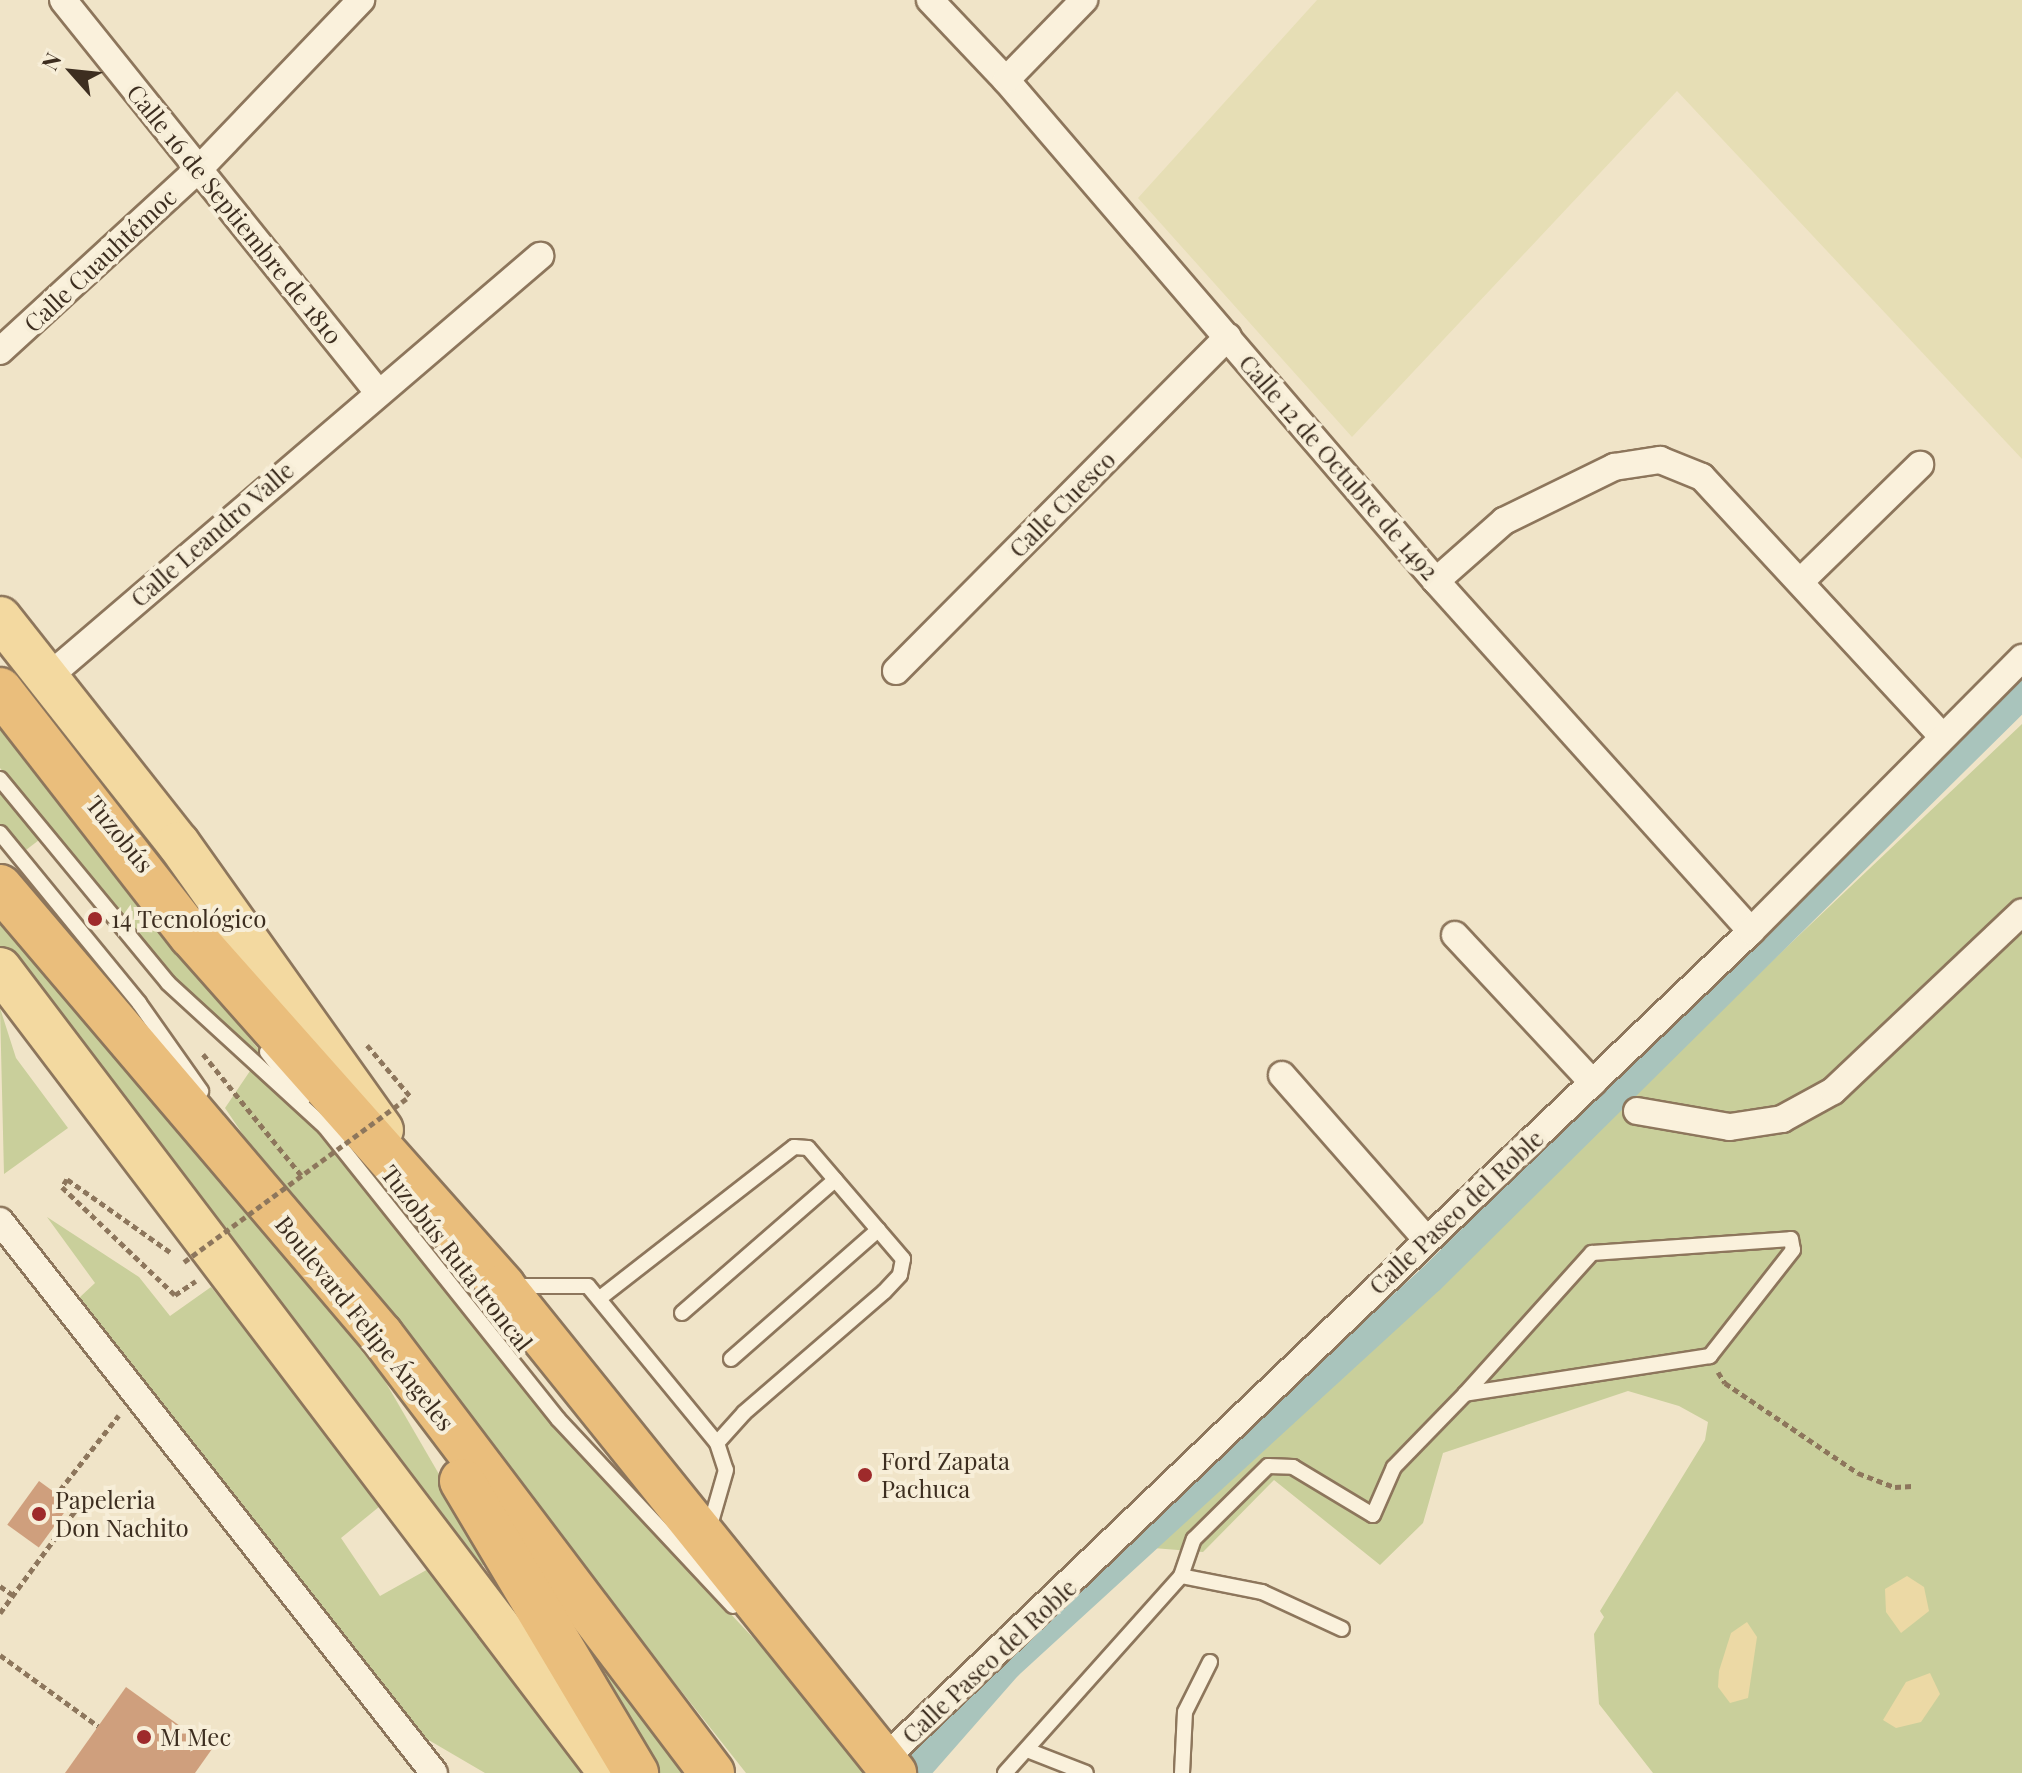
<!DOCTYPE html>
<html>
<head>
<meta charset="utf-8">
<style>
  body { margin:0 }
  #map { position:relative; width:2022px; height:1773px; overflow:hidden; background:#f0e4c8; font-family:"Playfair Display",serif }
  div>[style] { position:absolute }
  .farmland>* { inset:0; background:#e6deb5 }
  .green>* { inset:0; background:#c9cf9b }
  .sand>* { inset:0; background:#ecd9a5 }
  .canal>* { height:28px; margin:-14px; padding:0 14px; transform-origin:14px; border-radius:14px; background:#a9c4bc }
  .building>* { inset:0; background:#cf9f7d; transform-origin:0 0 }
  .path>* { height:5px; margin-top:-2.5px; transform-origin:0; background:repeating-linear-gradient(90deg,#8d765c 0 6px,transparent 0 10px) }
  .roads { filter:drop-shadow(2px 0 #8d765c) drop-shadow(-2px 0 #8d765c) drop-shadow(0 2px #8d765c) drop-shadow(0 -2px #8d765c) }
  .service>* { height:14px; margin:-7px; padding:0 7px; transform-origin:7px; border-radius:7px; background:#faf1dc }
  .minor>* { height:26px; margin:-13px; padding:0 13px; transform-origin:13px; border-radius:13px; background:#faf1dc }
  .primary>* { height:42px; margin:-21px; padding:0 21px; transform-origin:21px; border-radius:21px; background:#f3d9a0 }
  .trunk>* { height:44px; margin:-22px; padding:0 22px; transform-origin:22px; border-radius:22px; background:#eabe7c }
  .path-bridge>* { height:5px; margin-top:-2.5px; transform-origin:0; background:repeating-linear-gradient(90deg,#8d765c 0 6px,transparent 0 10px) }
  .dots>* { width:22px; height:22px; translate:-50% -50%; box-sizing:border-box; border:4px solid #f7eed8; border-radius:50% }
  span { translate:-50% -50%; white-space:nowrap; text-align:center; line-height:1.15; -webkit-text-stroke:8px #f7eed8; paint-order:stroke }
  .street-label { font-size:24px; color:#3d2e20 }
  .poi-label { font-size:24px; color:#3d2e20 }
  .left { translate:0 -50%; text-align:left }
  .north { position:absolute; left:32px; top:32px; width:80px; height:80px; -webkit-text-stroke:6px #f7eed8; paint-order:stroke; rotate:297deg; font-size:22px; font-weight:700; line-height:32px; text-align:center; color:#3d2e20 }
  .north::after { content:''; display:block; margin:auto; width:28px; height:36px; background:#3d2e20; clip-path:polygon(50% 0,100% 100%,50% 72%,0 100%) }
</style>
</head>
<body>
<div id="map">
  <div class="farmland">
    <div style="clip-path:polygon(1317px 0,2022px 0,2022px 459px,1677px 91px,1352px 437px,1138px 198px)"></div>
  </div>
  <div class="green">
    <div style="clip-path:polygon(2022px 724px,2022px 1773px,1653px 1773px,1599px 1704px,1594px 1634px,1604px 1617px,1600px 1611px,1705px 1440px,1708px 1422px,1679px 1406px,1628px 1391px,1443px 1453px,1423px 1523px,1380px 1565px,1274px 1480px,1203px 1552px,1153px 1548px)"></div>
    <div style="clip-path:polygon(0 729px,163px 933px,269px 1062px,265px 1064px,171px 978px,42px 821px,0 768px)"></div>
    <div style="clip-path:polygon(0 791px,39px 840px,26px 850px,0 824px)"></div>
    <div style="clip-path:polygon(0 904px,111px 1033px,382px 1376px,490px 1562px,478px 1567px,0 947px)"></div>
    <div style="clip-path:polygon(0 1008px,16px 1058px,68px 1128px,4px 1174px)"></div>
    <div style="clip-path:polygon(252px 1068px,317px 1127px,593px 1467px,773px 1659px,864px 1773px,746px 1773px,250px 1145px,225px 1108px)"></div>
    <div style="clip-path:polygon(47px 1217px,139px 1277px,170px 1316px,211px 1287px,385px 1502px,341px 1538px,380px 1596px,430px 1568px,590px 1773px,485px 1773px,420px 1735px,79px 1298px,95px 1283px)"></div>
    <div style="clip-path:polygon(534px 1569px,694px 1773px,650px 1773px)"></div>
  </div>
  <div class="sand">
    <div style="clip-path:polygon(1907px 1576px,1924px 1587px,1929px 1611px,1901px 1633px,1886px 1612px,1885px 1589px)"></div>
    <div style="clip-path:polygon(1747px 1622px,1757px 1637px,1748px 1698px,1730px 1703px,1718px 1687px,1719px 1671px,1731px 1633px)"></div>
    <div style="clip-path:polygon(1930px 1673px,1940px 1694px,1921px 1722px,1896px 1728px,1883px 1720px,1906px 1682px)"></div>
  </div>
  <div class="canal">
    <div style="left:914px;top:1773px;width:142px;rotate:-48.7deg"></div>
    <div style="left:1008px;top:1666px;width:573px;rotate:-42.46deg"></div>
    <div style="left:1431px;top:1279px;width:831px;rotate:-44.66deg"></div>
  </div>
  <div class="building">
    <div style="left:39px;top:1481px;width:39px;height:54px;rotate:36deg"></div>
    <div style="clip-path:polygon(126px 1687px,212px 1749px,195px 1773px,65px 1773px)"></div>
  </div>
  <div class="path">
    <div style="left:367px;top:1045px;width:67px;rotate:49.9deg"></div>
    <div style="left:203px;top:1054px;width:156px;rotate:51deg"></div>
    <div style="left:170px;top:1252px;width:126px;rotate:-144.7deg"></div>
    <div style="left:67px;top:1179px;width:9px;rotate:122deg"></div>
    <div style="left:62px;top:1187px;width:156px;rotate:43.7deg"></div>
    <div style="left:175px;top:1295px;width:25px;rotate:-34deg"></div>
    <div style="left:1718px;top:1372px;width:13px;rotate:58deg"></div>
    <div style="left:1725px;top:1383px;width:161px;rotate:34.1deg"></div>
    <div style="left:1858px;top:1473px;width:40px;rotate:21deg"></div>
    <div style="left:1895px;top:1487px;width:17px;rotate:-3deg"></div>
    <div style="left:60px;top:1490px;width:95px;rotate:-51.8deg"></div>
    <div style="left:0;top:1586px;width:16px;rotate:35deg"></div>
    <div style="left:0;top:1613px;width:135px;rotate:-53.7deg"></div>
    <div style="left:80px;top:1504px;width:24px;rotate:-145deg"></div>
    <div style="left:60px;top:1490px;width:6px;rotate:121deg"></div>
    <div style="left:0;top:1655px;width:121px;rotate:35.9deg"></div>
  </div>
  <div class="roads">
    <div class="service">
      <div style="left:0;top:779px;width:264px;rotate:50.5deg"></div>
      <div style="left:168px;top:983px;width:213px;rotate:42.5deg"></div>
      <div style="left:325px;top:1127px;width:374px;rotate:51.4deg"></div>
      <div style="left:558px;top:1419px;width:256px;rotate:46.9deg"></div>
      <div style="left:0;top:833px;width:220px;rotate:50.7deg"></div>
      <div style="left:139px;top:1003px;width:108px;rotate:54.8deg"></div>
      <div style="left:267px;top:1052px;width:59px;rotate:52.5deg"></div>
      <div style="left:1791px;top:1239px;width:11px;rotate:80deg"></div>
      <div style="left:1793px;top:1250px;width:135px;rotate:128.1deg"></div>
      <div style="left:1710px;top:1356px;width:248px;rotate:171.2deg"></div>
      <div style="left:1465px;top:1394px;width:190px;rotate:-48deg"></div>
      <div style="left:1592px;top:1253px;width:199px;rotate:-4deg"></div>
      <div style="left:514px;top:1286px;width:74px"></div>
      <div style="left:588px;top:1286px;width:203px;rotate:50.6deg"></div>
      <div style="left:717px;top:1443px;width:28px;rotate:72deg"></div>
      <div style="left:726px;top:1470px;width:61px;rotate:106.1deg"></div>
      <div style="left:600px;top:1298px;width:246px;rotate:-37.9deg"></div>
      <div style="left:794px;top:1147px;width:14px;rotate:4deg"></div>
      <div style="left:808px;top:1148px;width:146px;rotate:49.4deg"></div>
      <div style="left:903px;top:1259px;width:16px;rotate:101deg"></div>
      <div style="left:900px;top:1275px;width:23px;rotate:133deg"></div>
      <div style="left:884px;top:1292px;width:185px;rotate:139.2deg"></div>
      <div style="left:744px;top:1413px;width:40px;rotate:132deg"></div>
      <div style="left:682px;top:1313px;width:203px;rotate:-41deg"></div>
      <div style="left:731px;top:1359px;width:196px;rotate:-41.3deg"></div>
      <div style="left:1181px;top:1576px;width:83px;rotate:11.2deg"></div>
      <div style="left:1262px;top:1592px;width:88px;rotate:24.8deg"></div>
      <div style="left:1027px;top:1750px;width:63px;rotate:21.3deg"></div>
      <div style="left:1005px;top:1773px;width:264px;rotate:-48.2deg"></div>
      <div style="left:1181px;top:1576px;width:39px;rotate:-71deg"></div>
      <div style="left:1194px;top:1539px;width:104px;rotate:-44.6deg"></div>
      <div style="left:1268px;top:1466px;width:25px;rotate:2deg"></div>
      <div style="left:1293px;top:1467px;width:93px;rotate:31deg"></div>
      <div style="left:1373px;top:1515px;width:52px;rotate:-66.4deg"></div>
      <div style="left:1394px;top:1467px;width:102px;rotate:-45.8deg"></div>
      <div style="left:1182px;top:1773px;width:61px;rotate:-87.2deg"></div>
      <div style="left:1185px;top:1712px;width:56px;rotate:-63.4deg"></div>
    </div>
    <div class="minor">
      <div style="left:63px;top:0;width:501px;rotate:51.23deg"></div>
      <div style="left:930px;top:0;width:110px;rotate:46.5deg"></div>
      <div style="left:1006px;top:80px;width:660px;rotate:49.36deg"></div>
      <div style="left:1436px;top:581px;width:471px;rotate:48deg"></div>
      <div style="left:1006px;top:80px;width:112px;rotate:-45.7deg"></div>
      <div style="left:0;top:351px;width:271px;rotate:-42.5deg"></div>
      <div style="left:200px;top:168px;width:233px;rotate:-46.2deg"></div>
      <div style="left:1436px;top:581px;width:91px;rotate:-41.4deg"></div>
      <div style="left:1504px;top:521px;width:123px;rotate:-26.1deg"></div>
      <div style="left:1614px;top:467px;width:47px;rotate:-8.7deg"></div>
      <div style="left:1660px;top:460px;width:45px;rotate:22deg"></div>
      <div style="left:1702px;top:477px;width:353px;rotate:47.2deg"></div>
      <div style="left:1800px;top:582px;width:168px;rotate:-44.3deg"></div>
      <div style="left:896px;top:671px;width:471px;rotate:-45.2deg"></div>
      <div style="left:48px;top:677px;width:648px;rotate:-40.55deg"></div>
      <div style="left:1455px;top:935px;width:202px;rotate:47deg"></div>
      <div style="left:1282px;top:1075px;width:218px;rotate:48.7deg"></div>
      <div style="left:1637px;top:1111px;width:94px;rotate:9.8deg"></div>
      <div style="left:1730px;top:1127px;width:53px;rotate:-8.7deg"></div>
      <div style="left:1782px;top:1119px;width:58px;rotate:-28.8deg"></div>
      <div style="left:1833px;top:1091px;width:260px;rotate:-43.4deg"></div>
      <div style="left:0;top:1221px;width:702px;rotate:51.82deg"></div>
      <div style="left:883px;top:1760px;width:1200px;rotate:-43.68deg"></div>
      <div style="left:1751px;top:931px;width:385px;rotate:-45.2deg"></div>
    </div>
    <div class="primary">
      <div style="left:0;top:618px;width:287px;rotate:51.7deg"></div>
      <div style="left:178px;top:843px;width:352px;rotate:54.6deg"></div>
      <div style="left:0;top:969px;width:1009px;rotate:52.81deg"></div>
    </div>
    <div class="trunk">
      <div style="left:0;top:690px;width:311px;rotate:52.1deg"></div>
      <div style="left:191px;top:935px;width:470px;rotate:48.4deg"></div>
      <div style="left:503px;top:1287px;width:624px;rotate:51.18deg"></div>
      <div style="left:0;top:887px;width:588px;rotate:49.62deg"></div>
      <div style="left:381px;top:1335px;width:549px;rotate:52.92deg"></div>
      <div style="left:462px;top:1481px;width:340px;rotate:59.2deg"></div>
    </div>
  </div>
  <div class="path-bridge">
    <div style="left:184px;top:1262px;width:280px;rotate:-36.3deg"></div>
  </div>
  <div class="dots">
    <div style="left:95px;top:919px;background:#9e2a2b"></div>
    <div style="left:865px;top:1475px;background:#9e2a2b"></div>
    <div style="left:39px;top:1514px;background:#9e2a2b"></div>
    <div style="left:144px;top:1737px;background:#9e2a2b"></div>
  </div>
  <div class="street-label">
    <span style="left:235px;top:214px;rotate:51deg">Calle 16 de Septiembre de 1810</span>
    <span style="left:100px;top:260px;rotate:-43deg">Calle Cuauhtémoc</span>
    <span style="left:1339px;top:467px;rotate:49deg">Calle 12 de Octubre de 1492</span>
    <span style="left:1062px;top:504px;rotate:-45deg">Calle Cuesco</span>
    <span style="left:212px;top:534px;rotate:-41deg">Calle Leandro Valle</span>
    <span style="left:120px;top:834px;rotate:51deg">Tuzobús</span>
    <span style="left:1456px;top:1212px;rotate:-43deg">Calle Paseo del Roble</span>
    <span style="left:457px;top:1258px;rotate:52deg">Tuzobús Ruta troncal</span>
    <span style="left:365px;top:1323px;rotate:51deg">Boulevard Felipe Ángeles</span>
    <span style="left:989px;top:1661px;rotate:-43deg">Calle Paseo del Roble</span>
  </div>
  <div class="poi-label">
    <span class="left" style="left:111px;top:919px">14 Tecnológico</span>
    <span class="left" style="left:881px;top:1475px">Ford Zapata<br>Pachuca</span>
    <span class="left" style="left:55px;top:1514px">Papeleria<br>Don Nachito</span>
    <span class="left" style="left:160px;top:1737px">M Mec</span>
  </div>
  <div class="north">N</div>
</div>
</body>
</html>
